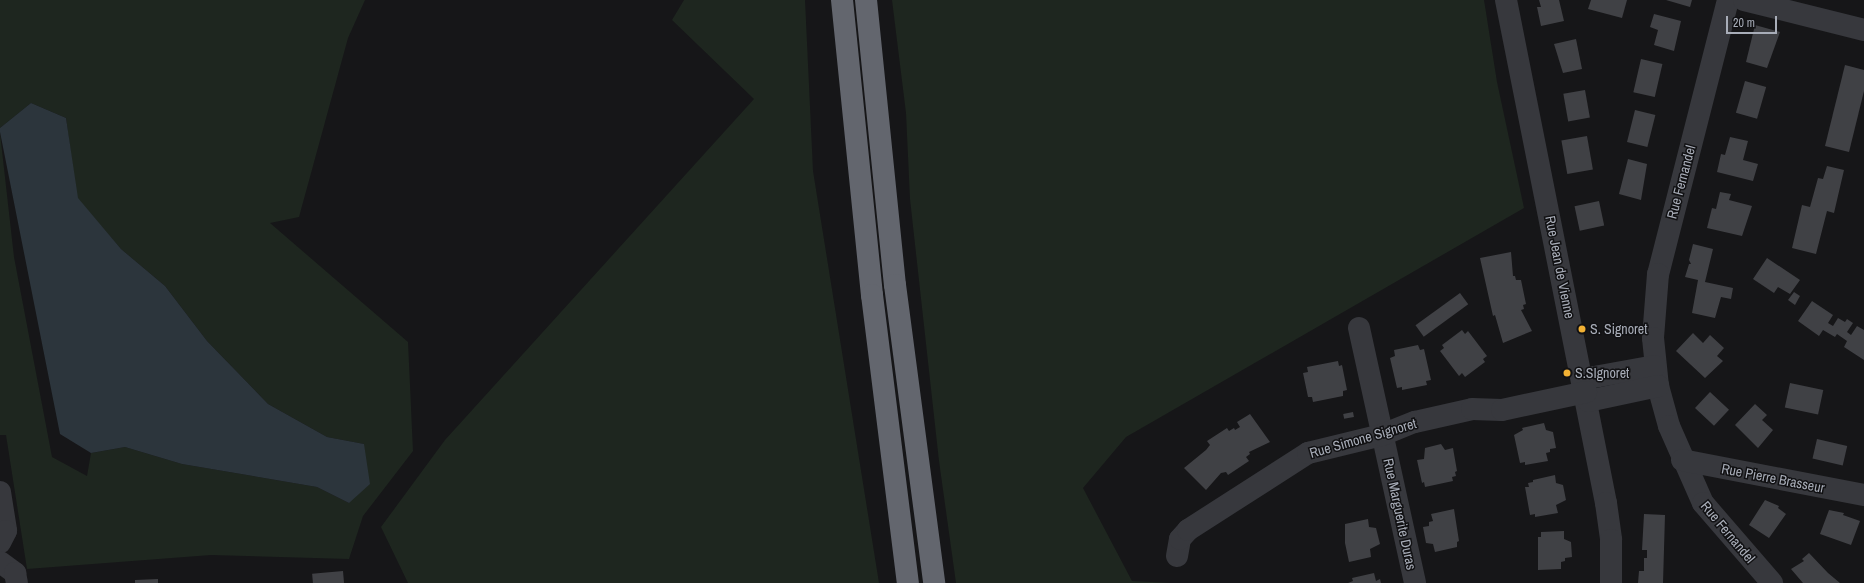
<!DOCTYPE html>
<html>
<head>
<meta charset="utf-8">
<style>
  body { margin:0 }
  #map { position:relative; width:1864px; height:583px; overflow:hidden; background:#161618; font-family:"Archivo Narrow",sans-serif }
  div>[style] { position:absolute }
  .green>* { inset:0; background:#1e261f }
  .water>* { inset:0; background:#2c353c }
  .building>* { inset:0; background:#404145; transform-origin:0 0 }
  .minor>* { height:22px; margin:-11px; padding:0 11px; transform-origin:11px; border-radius:11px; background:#37383d }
  .highway>* { height:22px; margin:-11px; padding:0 11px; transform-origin:11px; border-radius:11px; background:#63666e }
  .dots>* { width:11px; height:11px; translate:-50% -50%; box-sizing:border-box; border:2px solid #111113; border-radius:50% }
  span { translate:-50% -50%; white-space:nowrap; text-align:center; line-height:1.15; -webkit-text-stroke:3px #111113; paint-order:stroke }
  .street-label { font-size:14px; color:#a8adb8 }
  .poi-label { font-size:14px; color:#a8adb8 }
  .left { translate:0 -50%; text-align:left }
  .scale { position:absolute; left:1726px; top:16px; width:51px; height:18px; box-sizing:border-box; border:2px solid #a8adb8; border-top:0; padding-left:5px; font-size:12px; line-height:14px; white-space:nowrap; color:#a8adb8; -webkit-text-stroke:3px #111113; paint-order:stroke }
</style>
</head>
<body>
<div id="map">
  <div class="green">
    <div style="clip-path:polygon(0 0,365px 0,348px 38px,299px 217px,270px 223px,408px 342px,413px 451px,363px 516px,349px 559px,211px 555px,27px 569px,6px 435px,0 435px,0 133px,14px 257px,52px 457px,87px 476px,91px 453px,125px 447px,182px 464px,317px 487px,349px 503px,364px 444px,327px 437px,268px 404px,207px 341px,165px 286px,121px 249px,77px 198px,66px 118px,31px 103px,0 128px)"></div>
    <div style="clip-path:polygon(684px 0,805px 0,813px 171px,879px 583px,408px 583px,381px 527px,445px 440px,754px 99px,672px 20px)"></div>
    <div style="clip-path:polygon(892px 0,1484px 0,1497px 82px,1524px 208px,1126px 437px,1083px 488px,1132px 581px,1172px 583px,956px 583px,939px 461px,910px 199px,906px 113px)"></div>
  </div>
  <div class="water">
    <div style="clip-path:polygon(31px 103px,66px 118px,78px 198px,121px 249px,165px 286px,207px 341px,268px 404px,327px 437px,364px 444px,370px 484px,349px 503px,317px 487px,182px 464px,125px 447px,91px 453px,60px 434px,0 132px,0 128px)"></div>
  </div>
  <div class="building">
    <div style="clip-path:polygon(1539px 0,1559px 0,1564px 21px,1541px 26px,1537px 7px,1541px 7px)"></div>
    <div style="clip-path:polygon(1591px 0,1627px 0,1622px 18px,1588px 9px)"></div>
    <div style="clip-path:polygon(1666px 0,1692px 0,1690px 7px)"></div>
    <div style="clip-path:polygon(1654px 14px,1681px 21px,1674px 51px,1654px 45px,1658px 30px,1650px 27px)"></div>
    <div style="clip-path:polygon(1755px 25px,1780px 32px,1767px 68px,1746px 62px)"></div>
    <div style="clip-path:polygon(1576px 39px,1582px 69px,1563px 73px,1554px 44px)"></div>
    <div style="left:1641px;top:59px;width:22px;height:34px;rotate:13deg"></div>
    <div style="clip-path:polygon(1845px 65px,1864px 70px,1864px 91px,1849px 152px,1825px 146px)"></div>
    <div style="left:1745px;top:81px;width:22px;height:33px;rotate:16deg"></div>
    <div style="left:1585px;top:90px;width:28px;height:22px;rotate:80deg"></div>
    <div style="left:1635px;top:110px;width:21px;height:33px;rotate:14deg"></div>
    <div style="left:1587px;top:136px;width:34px;height:26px;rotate:80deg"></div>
    <div style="clip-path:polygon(1730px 137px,1748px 141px,1743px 160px,1758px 164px,1753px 181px,1717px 172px,1721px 154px,1725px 155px)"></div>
    <div style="clip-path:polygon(1628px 159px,1647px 164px,1641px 200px,1619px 194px)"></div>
    <div style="clip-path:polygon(1827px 166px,1844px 170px,1834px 213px,1827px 211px,1816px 254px,1792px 248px,1802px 205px,1810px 207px,1818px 178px,1823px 179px)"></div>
    <div style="clip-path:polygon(1720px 192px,1731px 194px,1729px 200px,1752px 206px,1742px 236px,1707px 228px,1712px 208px,1716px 209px)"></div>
    <div style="left:1599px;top:201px;width:25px;height:25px;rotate:78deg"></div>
    <div style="clip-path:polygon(1693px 244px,1713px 249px,1705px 282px,1733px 288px,1731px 299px,1721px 297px,1715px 318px,1692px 313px,1698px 280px,1685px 277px,1689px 264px,1691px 264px,1689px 260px)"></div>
    <div style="clip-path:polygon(1511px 252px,1513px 276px,1515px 276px,1516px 280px,1521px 280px,1526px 304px,1523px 305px,1524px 309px,1521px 310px,1532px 331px,1503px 343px,1495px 315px,1493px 316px,1480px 258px)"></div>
    <div style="clip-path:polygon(1767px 258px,1800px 280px,1790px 294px,1778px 287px,1774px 293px,1753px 279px)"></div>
    <div style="clip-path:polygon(1794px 292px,1800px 296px,1795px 305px,1788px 300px)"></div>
    <div style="left:1460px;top:293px;width:14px;height:55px;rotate:54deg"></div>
    <div style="clip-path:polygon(1812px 301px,1833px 315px,1828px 323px,1833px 326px,1838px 318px,1845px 322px,1847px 319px,1853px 323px,1847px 332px,1851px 335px,1857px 326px,1864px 330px,1864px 360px,1844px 347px,1847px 341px,1837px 334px,1835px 337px,1823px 330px,1819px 336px,1798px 321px)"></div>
    <div style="clip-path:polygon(1462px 330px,1465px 334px,1468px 331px,1487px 356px,1483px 359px,1485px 362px,1465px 377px,1462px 373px,1459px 376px,1440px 351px,1444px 348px,1442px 345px)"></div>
    <div style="clip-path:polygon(1693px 333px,1703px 343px,1710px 335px,1724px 348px,1717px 356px,1723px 361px,1705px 378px,1676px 351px)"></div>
    <div style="clip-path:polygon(1418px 345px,1420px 350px,1424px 349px,1431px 380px,1426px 381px,1427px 385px,1402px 390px,1402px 387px,1397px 388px,1390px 358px,1395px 356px,1394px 350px)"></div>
    <div style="clip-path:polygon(1338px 361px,1339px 366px,1342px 365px,1347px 390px,1343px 391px,1343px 396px,1313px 402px,1312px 397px,1308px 397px,1303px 373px,1308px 372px,1307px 367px)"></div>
    <div style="left:1790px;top:383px;width:34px;height:25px;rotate:12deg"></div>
    <div style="left:1710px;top:392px;width:26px;height:22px;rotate:43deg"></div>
    <div style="clip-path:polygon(1755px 404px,1767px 415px,1762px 420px,1773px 430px,1758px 448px,1735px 425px)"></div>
    <div style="left:1353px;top:412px;width:5px;height:10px;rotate:79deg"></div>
    <div style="clip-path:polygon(1250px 414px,1270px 442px,1249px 452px,1250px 454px,1246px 457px,1249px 461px,1228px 475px,1226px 472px,1221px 473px,1206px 490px,1184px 468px,1206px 450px,1210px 445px,1207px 441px,1227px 428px,1229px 431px,1234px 428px,1235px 430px,1240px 427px,1237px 422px)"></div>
    <div style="clip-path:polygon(1544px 423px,1546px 430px,1553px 432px,1556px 448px,1550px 449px,1550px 452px,1546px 453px,1548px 461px,1525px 465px,1525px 462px,1520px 463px,1514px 435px,1523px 430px,1522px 428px)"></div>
    <div style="left:1817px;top:439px;width:31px;height:20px;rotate:13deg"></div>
    <div style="clip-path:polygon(1441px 444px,1445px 450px,1453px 448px,1457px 471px,1455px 472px,1456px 476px,1452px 477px,1453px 481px,1425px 487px,1424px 482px,1422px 483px,1417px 460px,1424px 459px,1425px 448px)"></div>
    <div style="clip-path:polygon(1555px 475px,1556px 483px,1563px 485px,1566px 500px,1556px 505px,1558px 513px,1535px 517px,1535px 514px,1530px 515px,1525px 487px,1529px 487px,1528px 483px,1533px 482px,1533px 480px)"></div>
    <div style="clip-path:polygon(1765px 500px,1779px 506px,1778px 508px,1786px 514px,1769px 538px,1749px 525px)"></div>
    <div style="clip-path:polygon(1454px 509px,1459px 541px,1457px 542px,1457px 547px,1435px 552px,1433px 544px,1426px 543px,1423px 527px,1429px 526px,1429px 522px,1433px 521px,1431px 514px)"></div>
    <div style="clip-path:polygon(1829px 510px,1844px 513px,1843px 515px,1860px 521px,1851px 545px,1820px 534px)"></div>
    <div style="clip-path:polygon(1644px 514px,1665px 515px,1663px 583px,1638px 583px,1639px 571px,1644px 571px,1644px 558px,1647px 558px,1647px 550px,1642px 550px)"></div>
    <div style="clip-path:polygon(1368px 519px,1369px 527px,1376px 528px,1380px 544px,1370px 549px,1371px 557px,1349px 562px,1345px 543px,1345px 524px)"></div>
    <div style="clip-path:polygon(1564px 531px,1564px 539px,1571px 542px,1572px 557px,1565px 558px,1565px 561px,1561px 562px,1561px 569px,1538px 570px,1538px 537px,1541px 537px,1541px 532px)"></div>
    <div style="clip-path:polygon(1809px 553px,1828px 573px,1840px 583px,1803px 583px,1791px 569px,1804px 561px,1802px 559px)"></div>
    <div style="left:343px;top:571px;width:12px;height:31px;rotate:85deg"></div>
    <div style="clip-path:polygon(1374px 573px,1376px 581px,1380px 579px,1381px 583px,1348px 583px,1353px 581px,1352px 578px)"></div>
    <div style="clip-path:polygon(158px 579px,158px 583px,135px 583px,135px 580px)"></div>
  </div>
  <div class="minor">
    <div style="left:1506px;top:0;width:513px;rotate:78.76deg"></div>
    <div style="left:1606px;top:503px;width:37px;rotate:82deg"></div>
    <div style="left:1611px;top:540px;width:43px;rotate:90deg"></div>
    <div style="left:1728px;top:0;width:283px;rotate:104.3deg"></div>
    <div style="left:1658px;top:274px;width:64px;rotate:94.5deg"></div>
    <div style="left:1653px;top:338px;width:48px;rotate:84.1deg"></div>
    <div style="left:1658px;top:386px;width:41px;rotate:74.6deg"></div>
    <div style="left:1669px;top:426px;width:84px;rotate:66.2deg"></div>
    <div style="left:1703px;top:503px;width:106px;rotate:49.2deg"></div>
    <div style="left:1744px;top:0;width:124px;rotate:14deg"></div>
    <div style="left:1359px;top:328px;width:261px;rotate:77.6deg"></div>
    <div style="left:1583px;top:379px;width:73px;rotate:-10.2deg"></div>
    <div style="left:1588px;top:401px;width:72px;rotate:-12.1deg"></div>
    <div style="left:1682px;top:460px;width:185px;rotate:10.9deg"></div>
    <div style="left:0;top:492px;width:39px;rotate:81deg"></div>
    <div style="left:6px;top:531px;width:13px;rotate:117deg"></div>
    <div style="left:1177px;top:556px;width:17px;rotate:-80deg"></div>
    <div style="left:1180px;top:539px;width:12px;rotate:-48deg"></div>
    <div style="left:1188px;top:530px;width:143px;rotate:-32.7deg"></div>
    <div style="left:1308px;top:453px;width:76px;rotate:-13.7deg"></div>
    <div style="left:1382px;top:435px;width:35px;rotate:-22deg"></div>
    <div style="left:1415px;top:422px;width:58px;rotate:-12.8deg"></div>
    <div style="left:1472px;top:409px;width:30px;rotate:2deg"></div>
    <div style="left:1502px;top:410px;width:86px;rotate:-12.1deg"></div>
    <div style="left:0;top:562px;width:19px;rotate:36deg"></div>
    <div style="left:15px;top:573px;width:10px;rotate:79deg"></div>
  </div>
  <div class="highway">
    <div style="left:842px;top:0;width:297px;rotate:84.2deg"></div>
    <div style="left:872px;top:295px;width:290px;rotate:82.9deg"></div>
    <div style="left:866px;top:0;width:286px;rotate:84.2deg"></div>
    <div style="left:895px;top:285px;width:301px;rotate:82.5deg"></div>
  </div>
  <div class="dots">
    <div style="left:1582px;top:329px;background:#f2b134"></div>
    <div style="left:1567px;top:373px;background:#f2b134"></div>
  </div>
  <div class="street-label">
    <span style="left:1681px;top:182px;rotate:-75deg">Rue Fernandel</span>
    <span style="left:1560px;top:267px;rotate:79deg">Rue Jean de Vienne</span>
    <span style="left:1363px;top:438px;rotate:-16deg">Rue Simone Signoret</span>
    <span style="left:1773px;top:478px;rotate:11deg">Rue Pierre Brasseur</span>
    <span style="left:1400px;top:514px;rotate:78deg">Rue Marguerite Duras</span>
    <span style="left:1728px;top:532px;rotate:50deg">Rue Fernandel</span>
  </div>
  <div class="poi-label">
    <span class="left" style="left:1590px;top:329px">S. Signoret</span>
    <span class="left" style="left:1575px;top:373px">S.SIgnoret</span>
  </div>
  <div class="scale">20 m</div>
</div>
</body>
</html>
